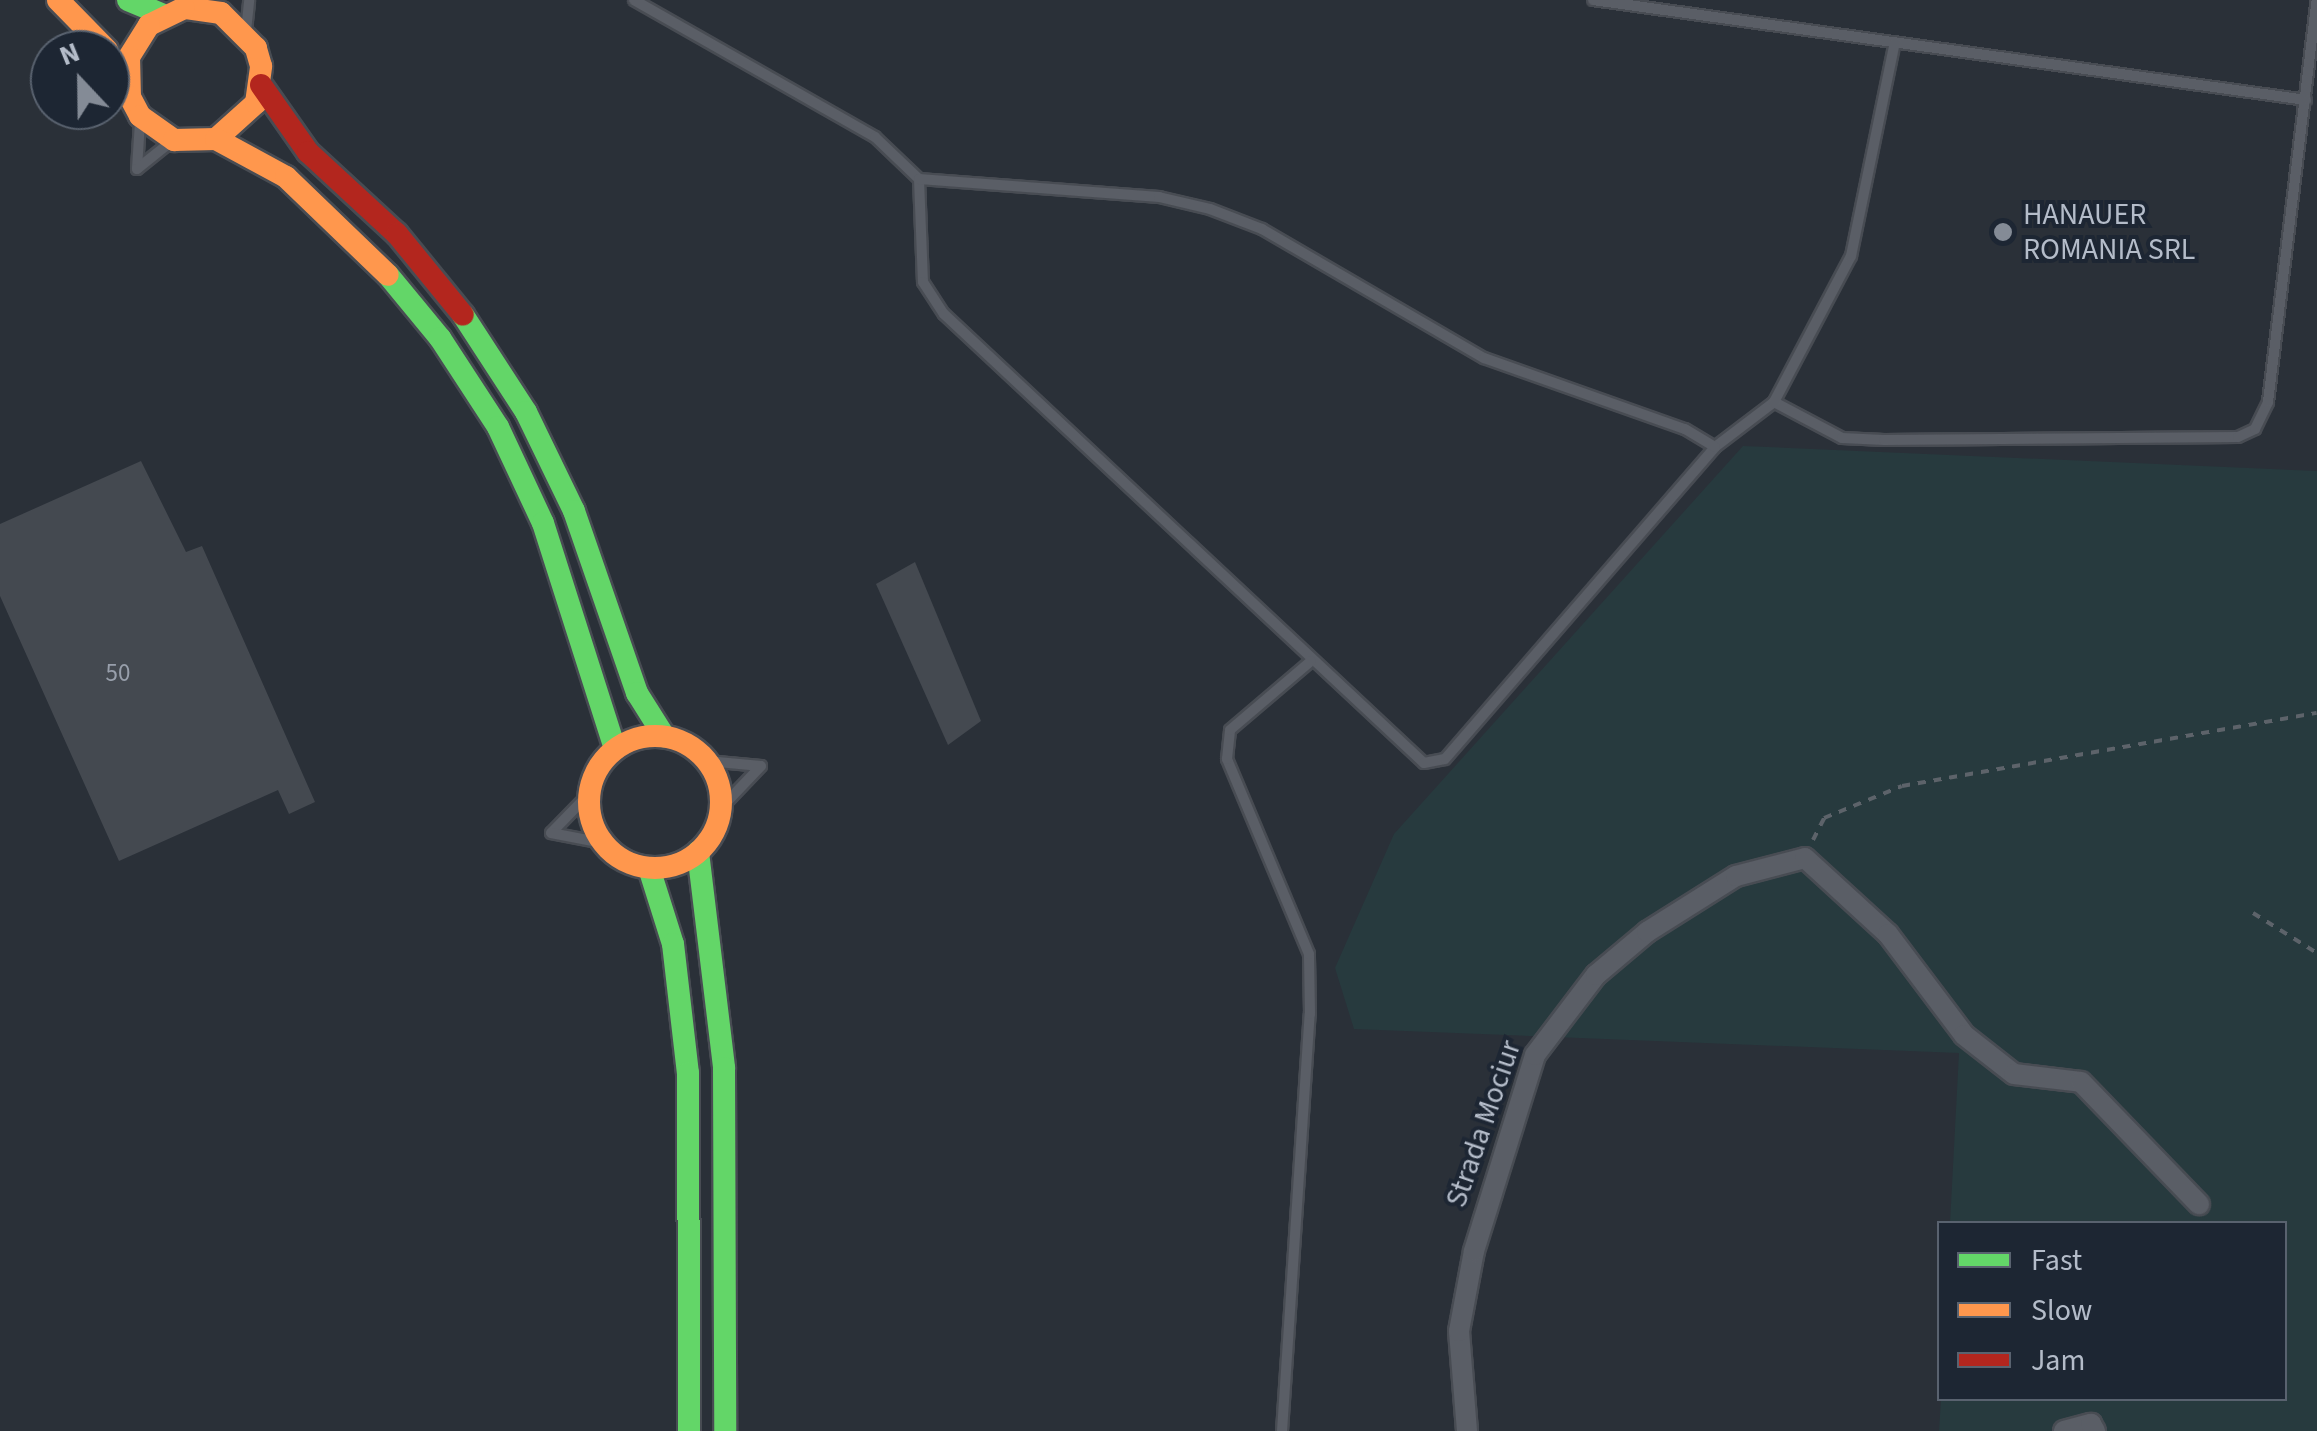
<!DOCTYPE html>
<html>
<head>
<meta charset="utf-8">
<style>
  body { margin:0 }
  #map { position:relative; width:2317px; height:1431px; overflow:hidden; background:#2a3038; font-family:"Source Sans 3",sans-serif }
  div>[style] { position:absolute }
  .green>* { inset:0; background:#273a3e }
  .building>* { inset:0; background:#444950 }
  .path>* { height:4px; margin-top:-2px; transform-origin:0; background:repeating-linear-gradient(90deg,#5d636a 0 8px,transparent 0 16px) }
  .roads { filter:drop-shadow(2px 0 #484c53) drop-shadow(-2px 0 #484c53) drop-shadow(0 2px #484c53) drop-shadow(0 -2px #484c53) }
  .lane>* { height:10px; margin:-5px; padding:0 5px; transform-origin:5px; border-radius:5px; background:#5a5e66 }
  .street>* { height:20px; margin:-10px; padding:0 10px; transform-origin:10px; border-radius:10px; background:#5a5e66 }
  .fast>* { height:22px; margin:-11px; padding:0 11px; transform-origin:11px; border-radius:11px; background:#63d668 }
  .slow>* { height:22px; margin:-11px; padding:0 11px; transform-origin:11px; border-radius:11px; background:#ff974d }
  .slow>.ring { margin:-11px; padding:0; box-sizing:content-box; background:none; border:22px solid #ff974d; border-radius:50% }
  .jam>* { height:22px; margin:-11px; padding:0 11px; transform-origin:11px; border-radius:11px; background:#b3261e }
  .dots>* { width:28px; height:28px; translate:-50% -50%; box-sizing:border-box; border:5px solid #1d2633; border-radius:50% }
  span { translate:-50% -50%; white-space:nowrap; text-align:center; line-height:1.15; -webkit-text-stroke:8px #1d2633; paint-order:stroke }
  .number-label { font-size:25px; color:#989fab }
  .number-label span { -webkit-text-stroke-width:0 }
  .poi-label { font-size:30px; color:#b4bcc9 }
  .left { translate:0 -50%; text-align:left }
  .street-label { font-size:30px; color:#b4bcc9 }
  .legend { position:absolute; left:1937px; top:1221px; width:350px; height:180px; box-sizing:border-box; background:#1d2633; border:2px solid #59626f; margin:0; padding:12px 18px; list-style:none; font-size:30px; color:#b4bcc9 }
  .legend li { display:flex; align-items:center; gap:20px; height:50px }
  .legend b { width:50px; border:2px solid #59626f }
  .north { position:absolute; left:30px; top:30px; width:100px; height:100px; box-sizing:border-box; background:#1d2633; border:2px solid #59626f; border-radius:50%; rotate:338deg; font-size:28px; font-weight:700; line-height:40px; text-align:center; color:#b4bcc9 }
  .north::after { content:''; display:block; margin:auto; width:35px; height:45px; background:#848b96; clip-path:polygon(50% 0,100% 100%,50% 72%,0 100%) }
</style>
</head>
<body>
<div id="map">
  <div class="green">
    <div style="clip-path:polygon(1743px 446px,2317px 471px,2317px 1431px,1939px 1431px,1941px 1399px,2284px 1398px,2284px 1224px,1950px 1223px,1959px 1053px,1354px 1029px,1335px 968px,1394px 834px)"></div>
  </div>
  <div class="building">
    <div style="clip-path:polygon(141px 461px,186px 552px,202px 546px,315px 802px,289px 814px,278px 790px,119px 861px,0 596px,0 524px)"></div>
    <div style="clip-path:polygon(915px 562px,981px 721px,948px 745px,876px 584px)"></div>
  </div>
  <div class="path">
    <div style="left:1813px;top:840px;width:25px;rotate:-63deg"></div>
    <div style="left:1824px;top:818px;width:84px;rotate:-22.3deg"></div>
    <div style="left:1902px;top:786px;width:421px;rotate:-10deg"></div>
    <div style="left:2253px;top:913px;width:75px;rotate:32deg"></div>
  </div>
  <div class="roads">
    <div class="lane">
      <div style="left:634px;top:0;width:277px;rotate:29.6deg"></div>
      <div style="left:875px;top:137px;width:61px;rotate:43.7deg"></div>
      <div style="left:919px;top:179px;width:103px;rotate:87.8deg"></div>
      <div style="left:923px;top:282px;width:38px;rotate:57deg"></div>
      <div style="left:944px;top:314px;width:657px;rotate:43.09deg"></div>
      <div style="left:1424px;top:763px;width:21px;rotate:-11deg"></div>
      <div style="left:1445px;top:759px;width:413px;rotate:-49.1deg"></div>
      <div style="left:1715px;top:447px;width:74px;rotate:-37.3deg"></div>
      <div style="left:1774px;top:402px;width:77px;rotate:27.9deg"></div>
      <div style="left:1842px;top:438px;width:42px;rotate:2.7deg"></div>
      <div style="left:1884px;top:440px;width:354px;rotate:-0.5deg"></div>
      <div style="left:2238px;top:437px;width:19px;rotate:-25deg"></div>
      <div style="left:2255px;top:429px;width:30px;rotate:-64deg"></div>
      <div style="left:2268px;top:402px;width:405px;rotate:-83.1deg"></div>
      <div style="left:1593px;top:0;width:720px;rotate:7.98deg"></div>
      <div style="left:246px;top:31px;width:31px;rotate:-84deg"></div>
      <div style="left:140px;top:122px;width:47px;rotate:93.7deg"></div>
      <div style="left:137px;top:169px;width:45px;rotate:-38.7deg"></div>
      <div style="left:919px;top:179px;width:241px;rotate:4.3deg"></div>
      <div style="left:1159px;top:197px;width:52px;rotate:13.2deg"></div>
      <div style="left:1210px;top:209px;width:56px;rotate:21deg"></div>
      <div style="left:1262px;top:229px;width:257px;rotate:30.2deg"></div>
      <div style="left:1484px;top:358px;width:213px;rotate:19.5deg"></div>
      <div style="left:1685px;top:429px;width:35px;rotate:31deg"></div>
      <div style="left:1774px;top:402px;width:165px;rotate:-62.2deg"></div>
      <div style="left:1851px;top:256px;width:218px;rotate:-78.4deg"></div>
      <div style="left:707px;top:761px;width:54px;rotate:5.3deg"></div>
      <div style="left:761px;top:766px;width:58px;rotate:133.6deg"></div>
      <div style="left:589px;top:794px;width:54px;rotate:134.3deg"></div>
      <div style="left:551px;top:833px;width:53px;rotate:10.9deg"></div>
      <div style="left:1282px;top:1431px;width:418px;rotate:-86.2deg"></div>
      <div style="left:1310px;top:1014px;width:60px;rotate:-91deg"></div>
      <div style="left:1309px;top:954px;width:212px;rotate:-112.8deg"></div>
      <div style="left:1227px;top:759px;width:29px;rotate:-84deg"></div>
      <div style="left:1230px;top:730px;width:106px;rotate:-40.4deg"></div>
    </div>
    <div class="street">
      <div style="left:1467px;top:1431px;width:100px;rotate:-94.6deg"></div>
      <div style="left:1459px;top:1331px;width:81px;rotate:-79.4deg"></div>
      <div style="left:1474px;top:1251px;width:205px;rotate:-72.7deg"></div>
      <div style="left:1535px;top:1055px;width:101px;rotate:-52.7deg"></div>
      <div style="left:1596px;top:975px;width:67px;rotate:-40.1deg"></div>
      <div style="left:1647px;top:932px;width:105px;rotate:-32.2deg"></div>
      <div style="left:1736px;top:876px;width:71px;rotate:-14.6deg"></div>
      <div style="left:1805px;top:858px;width:113px;rotate:42.5deg"></div>
      <div style="left:1888px;top:934px;width:126px;rotate:53deg"></div>
      <div style="left:1964px;top:1035px;width:63px;rotate:38deg"></div>
      <div style="left:2014px;top:1074px;width:67px;rotate:6.8deg"></div>
      <div style="left:2081px;top:1082px;width:170px;rotate:46deg"></div>
      <div style="left:2064px;top:1431px;width:28px;rotate:-15deg"></div>
      <div style="left:2091px;top:1424px;width:8px;rotate:60deg"></div>
    </div>
    <div class="fast">
      <div style="left:128px;top:0;width:39px;rotate:23deg"></div>
      <div style="left:388px;top:275px;width:82px;rotate:50.5deg"></div>
      <div style="left:440px;top:338px;width:106px;rotate:56.9deg"></div>
      <div style="left:498px;top:427px;width:106px;rotate:64.9deg"></div>
      <div style="left:543px;top:523px;width:237px;rotate:72.3deg"></div>
      <div style="left:463px;top:315px;width:116px;rotate:57deg"></div>
      <div style="left:526px;top:412px;width:110px;rotate:64.1deg"></div>
      <div style="left:574px;top:511px;width:193px;rotate:70.9deg"></div>
      <div style="left:637px;top:693px;width:51px;rotate:57.9deg"></div>
      <div style="left:698px;top:852px;width:218px;rotate:83.1deg"></div>
      <div style="left:724px;top:1068px;width:363px;rotate:89.8deg"></div>
      <div style="left:649px;top:868px;width:80px;rotate:72.5deg"></div>
      <div style="left:673px;top:944px;width:130px;rotate:83.4deg"></div>
      <div style="left:688px;top:1073px;width:358px;rotate:89.8deg"></div>
    </div>
    <div class="slow">
      <div style="left:58px;top:0;width:70px;rotate:45.6deg"></div>
      <div style="left:216px;top:139px;width:54px;rotate:-42deg"></div>
      <div style="left:256px;top:103px;width:37px;rotate:-82deg"></div>
      <div style="left:261px;top:66px;width:19px;rotate:-106deg"></div>
      <div style="left:256px;top:48px;width:49px;rotate:-135deg"></div>
      <div style="left:221px;top:13px;width:37px;rotate:-172deg"></div>
      <div style="left:184px;top:8px;width:39px;rotate:154deg"></div>
      <div style="left:149px;top:25px;width:38px;rotate:122deg"></div>
      <div style="left:129px;top:57px;width:40px;rotate:88.6deg"></div>
      <div style="left:130px;top:97px;width:21px;rotate:62deg"></div>
      <div style="left:140px;top:116px;width:42px;rotate:35.2deg"></div>
      <div style="left:174px;top:140px;width:42px;rotate:-1.4deg"></div>
      <div style="left:216px;top:139px;width:80px;rotate:28.5deg"></div>
      <div style="left:286px;top:177px;width:141px;rotate:43.9deg"></div>
      <div class="ring" style="left:589px;top:736px;width:110px;height:110px"></div>
    </div>
    <div class="jam">
      <div style="left:261px;top:85px;width:82px;rotate:55deg"></div>
      <div style="left:308px;top:152px;width:121px;rotate:42.7deg"></div>
      <div style="left:397px;top:234px;width:104px;rotate:50.8deg"></div>
    </div>
  </div>
  <div class="dots">
    <div style="left:2003px;top:232px;background:#848b96"></div>
  </div>
  <div class="number-label">
    <span style="left:118px;top:673px">50</span>
  </div>
  <div class="poi-label">
    <span class="left" style="left:2023px;top:232px">HANAUER<br>ROMANIA SRL</span>
  </div>
  <div class="street-label">
    <span style="left:1484px;top:1124px;rotate:-71deg">Strada Mociur</span>
  </div>
  <ul class="legend">
  <li><b style="height:12px;background:#63d668"></b>Fast</li>
  <li><b style="height:12px;background:#ff974d"></b>Slow</li>
  <li><b style="height:12px;background:#b3261e"></b>Jam</li>
  </ul>
  <div class="north">N</div>
</div>
</body>
</html>
